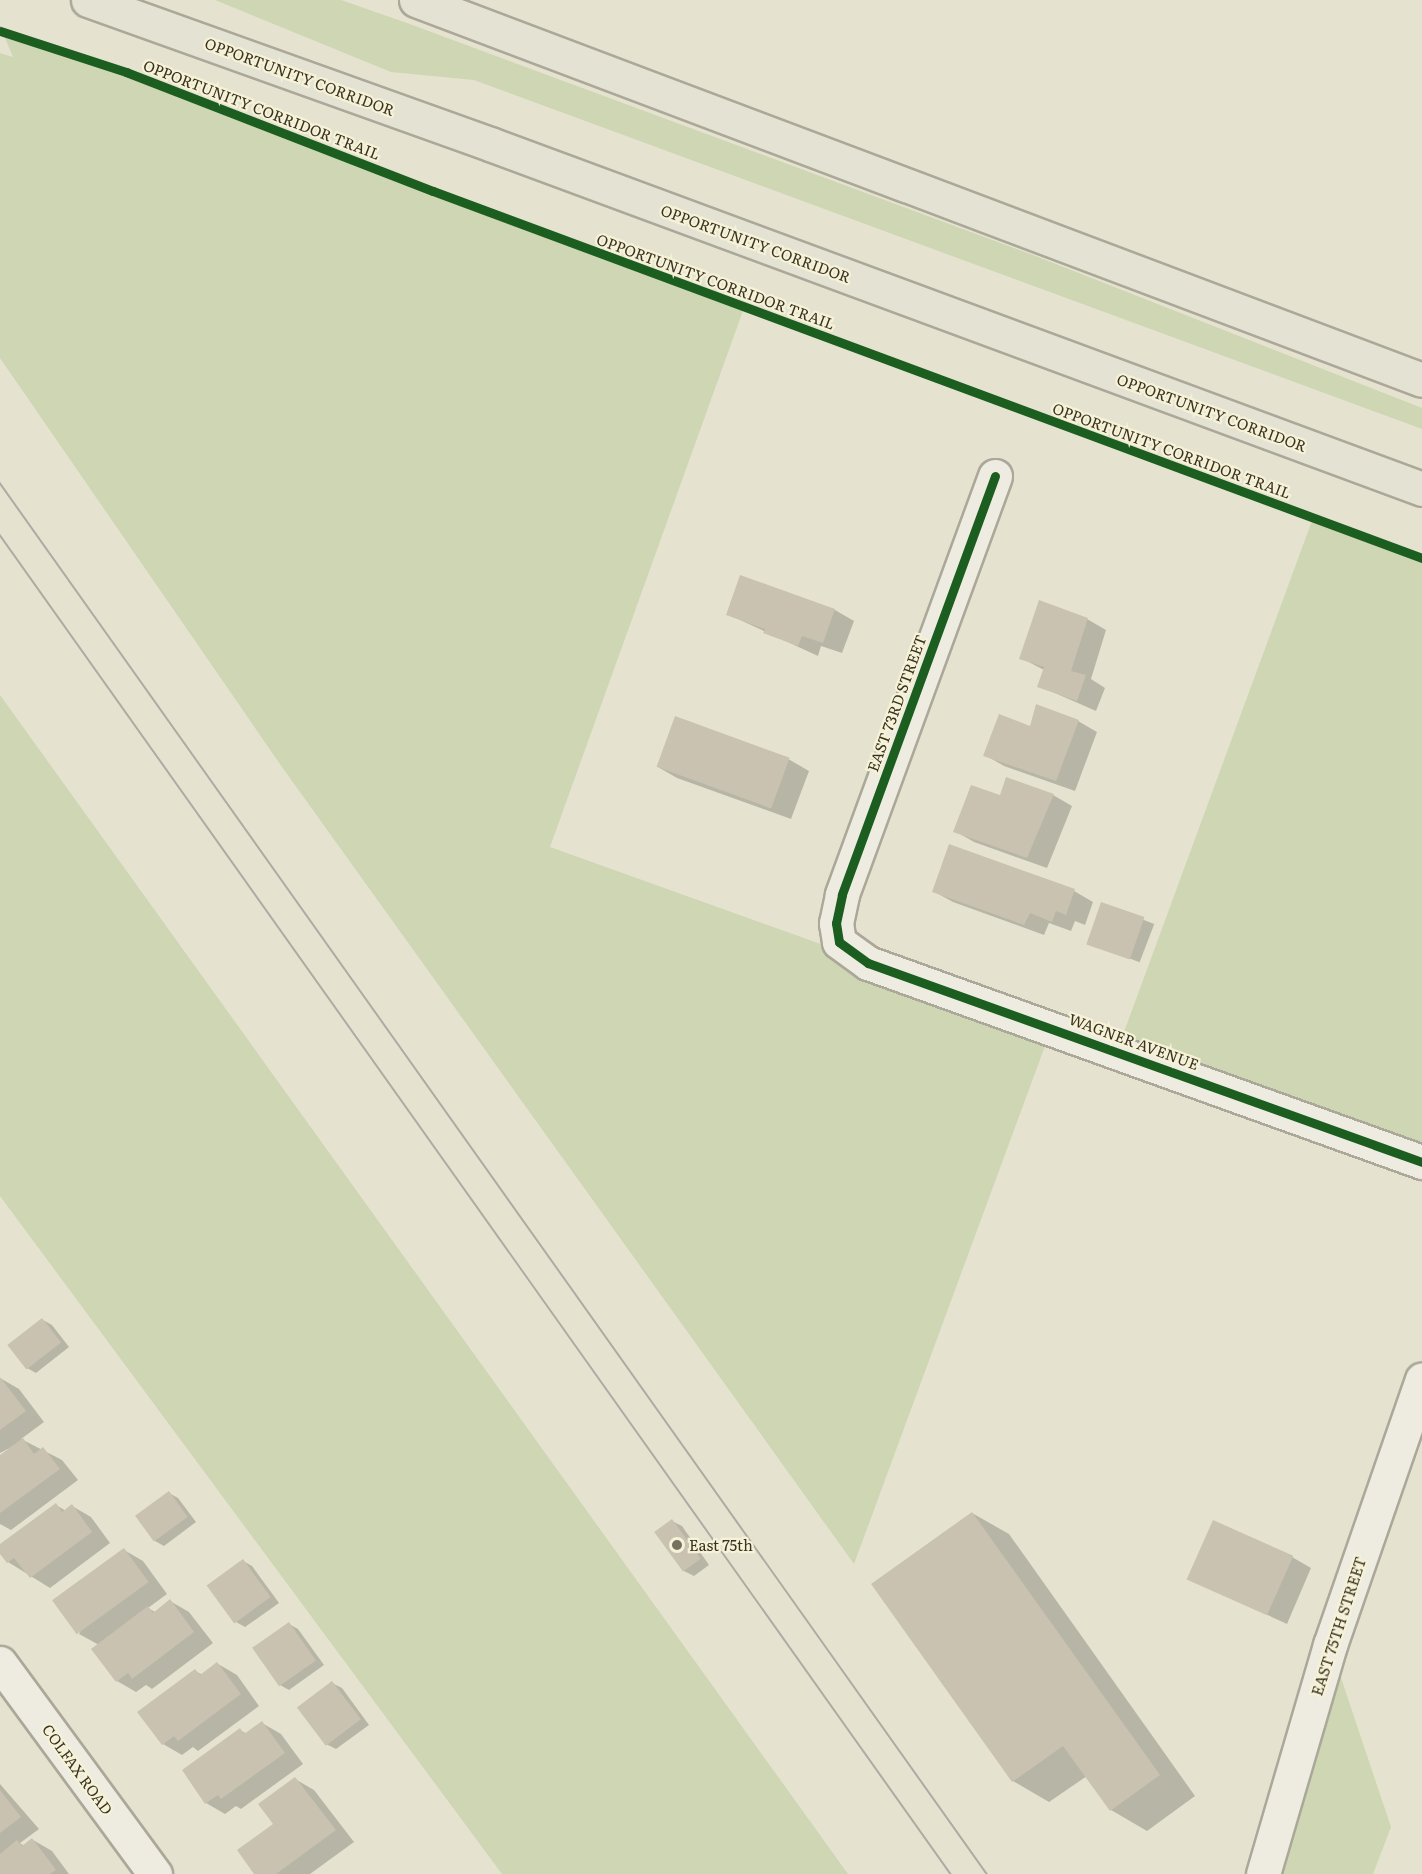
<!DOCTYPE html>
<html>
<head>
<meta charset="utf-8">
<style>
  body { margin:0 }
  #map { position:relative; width:1422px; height:1874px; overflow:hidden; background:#e5e3d0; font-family:Literata,serif }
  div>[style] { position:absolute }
  .green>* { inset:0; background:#ced6b3 }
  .shadow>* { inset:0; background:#0003; transform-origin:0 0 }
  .building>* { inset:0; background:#c9c2b1; transform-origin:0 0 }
  .roads { filter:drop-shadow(2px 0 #aba899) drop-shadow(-2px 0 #aba899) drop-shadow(0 2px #aba899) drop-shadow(0 -2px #aba899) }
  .street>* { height:33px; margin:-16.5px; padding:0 16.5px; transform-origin:16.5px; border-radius:16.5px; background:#eeece1 }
  .primary>* { height:33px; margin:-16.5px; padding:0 16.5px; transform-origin:16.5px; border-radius:16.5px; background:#e4e3d3 }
  .tram>* { height:1.5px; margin:-0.75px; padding:0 0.75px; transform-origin:0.75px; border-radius:0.75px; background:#adaba2 }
  .cycleway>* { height:9px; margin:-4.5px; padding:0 4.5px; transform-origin:4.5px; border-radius:4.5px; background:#1b5e20 }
  .dots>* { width:16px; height:16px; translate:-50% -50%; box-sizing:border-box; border:3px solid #f5f2d7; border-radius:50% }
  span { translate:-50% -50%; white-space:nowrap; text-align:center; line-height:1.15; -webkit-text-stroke:4.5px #f5f2d7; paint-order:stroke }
  .street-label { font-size:15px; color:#3a3221 }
  .poi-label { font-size:15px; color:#3a3221 }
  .left { translate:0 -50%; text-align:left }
</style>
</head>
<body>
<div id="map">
  <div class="green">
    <div style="clip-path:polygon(215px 0,341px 0,407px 23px,1033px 255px,1422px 408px,1422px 429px,474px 80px,391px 72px)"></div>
    <div style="clip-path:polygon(2px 31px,126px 72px,744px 308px,550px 847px,1052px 1027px,854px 1564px,282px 767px,0 358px,0 53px,13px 57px)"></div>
    <div style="clip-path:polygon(1313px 518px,1422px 558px,1422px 1162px,1117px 1051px)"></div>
    <div style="clip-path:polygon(0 695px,848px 1874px,502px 1874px,0 1196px)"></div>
    <div style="clip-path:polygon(1330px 1645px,1391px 1827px,1373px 1874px,1263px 1874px)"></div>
  </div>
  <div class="shadow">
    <div style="clip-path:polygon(741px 577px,835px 610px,854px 621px,842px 653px,821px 646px,818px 656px,727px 614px)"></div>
    <div style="clip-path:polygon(1087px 619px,1106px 630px,1091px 679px,1105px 688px,1096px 711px,1039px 686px,1044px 670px,1021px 658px)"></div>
    <div style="clip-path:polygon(676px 718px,790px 760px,809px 771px,791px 819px,677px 778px,658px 767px)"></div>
    <div style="clip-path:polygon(1078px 721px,1097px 732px,1075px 791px,1004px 766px,985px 755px,1031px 728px)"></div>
    <div style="clip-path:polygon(1053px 795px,1072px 806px,1047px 868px,974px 842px,955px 831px,1001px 797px)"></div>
    <div style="clip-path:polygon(933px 891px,1074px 891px,1093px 902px,1085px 925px,1075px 921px,1071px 931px,1049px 923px,1044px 935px,953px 902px)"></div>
    <div style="left:1102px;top:904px;width:56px;height:41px;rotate:21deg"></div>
    <div style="clip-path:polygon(43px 1320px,52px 1325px,69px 1347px,36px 1373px,27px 1368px)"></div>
    <div style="clip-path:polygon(0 1378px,19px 1389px,44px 1422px,21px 1439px,62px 1460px,78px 1480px,11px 1530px,0 1524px,0 1458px,19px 1443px,0 1453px)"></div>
    <div style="clip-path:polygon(169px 1493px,178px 1498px,196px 1522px,164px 1546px,155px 1541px)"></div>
    <div style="clip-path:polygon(56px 1505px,66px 1511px,72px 1506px,91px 1517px,110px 1543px,50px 1588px,8px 1562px,0 1546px)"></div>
    <div style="clip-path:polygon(972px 1513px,1009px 1534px,1195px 1796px,1147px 1831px,1111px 1810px,1087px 1776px,1049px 1802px,1013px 1781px)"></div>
    <div style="clip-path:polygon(672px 1521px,682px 1526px,709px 1565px,694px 1576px,684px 1571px,656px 1532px)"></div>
    <div style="clip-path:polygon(124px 1550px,143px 1561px,167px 1594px,148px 1608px,155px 1612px,170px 1601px,189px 1612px,213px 1643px,152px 1689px,146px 1685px,136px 1692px,117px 1681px,99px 1645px,79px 1634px)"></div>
    <div style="clip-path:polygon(1292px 1557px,1311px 1568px,1287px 1624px,1189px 1579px)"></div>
    <div style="clip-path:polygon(243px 1561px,252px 1566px,279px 1603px,245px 1627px,236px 1622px)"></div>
    <div style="clip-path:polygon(289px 1624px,298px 1629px,324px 1665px,289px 1690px,280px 1685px)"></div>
    <div style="clip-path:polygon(218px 1664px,237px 1675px,259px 1706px,198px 1751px,193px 1747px,182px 1755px,163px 1744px,195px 1671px,203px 1675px)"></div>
    <div style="clip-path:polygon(332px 1683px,342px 1688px,369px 1725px,336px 1749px,326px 1744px,299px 1708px)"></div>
    <div style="clip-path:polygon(262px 1723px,281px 1734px,303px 1764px,241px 1809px,236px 1806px,225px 1814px,206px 1803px,240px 1730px,247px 1734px)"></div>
    <div style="clip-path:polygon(295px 1779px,314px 1790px,354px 1842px,310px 1874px,256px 1874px)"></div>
    <div style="clip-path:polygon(0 1784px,39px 1829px,20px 1843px,24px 1846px,33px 1840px,52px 1851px,69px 1874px,0 1874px)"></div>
  </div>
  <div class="building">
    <div style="clip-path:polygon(740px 575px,835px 609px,823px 643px,802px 636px,798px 646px,763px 633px,765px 629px,726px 615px)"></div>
    <div style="clip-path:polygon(1039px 600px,1088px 618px,1071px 671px,1086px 675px,1077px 701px,1037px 687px,1044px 667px,1019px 659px)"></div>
    <div style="clip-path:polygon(1036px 704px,1079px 720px,1056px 781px,983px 756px,999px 714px,1030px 726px)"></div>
    <div style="left:675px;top:716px;width:122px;height:54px;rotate:20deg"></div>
    <div style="clip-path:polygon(1006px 777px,1054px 794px,1027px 858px,953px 832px,971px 785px,1000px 795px)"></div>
    <div style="clip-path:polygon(949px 844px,1075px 889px,1066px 915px,1056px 911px,1052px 922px,1030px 913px,1024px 925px,932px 892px)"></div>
    <div style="left:1101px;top:902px;width:46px;height:45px;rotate:19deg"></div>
    <div style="left:42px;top:1318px;width:31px;height:44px;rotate:52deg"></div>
    <div style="clip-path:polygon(0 1377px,26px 1411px,0 1430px)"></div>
    <div style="clip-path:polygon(23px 1438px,34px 1454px,43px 1447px,60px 1469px,0 1513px,0 1455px)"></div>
    <div style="left:169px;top:1491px;width:32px;height:42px;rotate:54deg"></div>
    <div style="clip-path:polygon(56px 1503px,62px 1512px,72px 1504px,92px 1532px,30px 1578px,14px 1558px,7px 1563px,0 1554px,0 1544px)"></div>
    <div style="clip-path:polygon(972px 1512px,1160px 1775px,1110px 1811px,1063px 1746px,1012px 1782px,871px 1584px)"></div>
    <div style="left:672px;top:1519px;width:49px;height:22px;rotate:54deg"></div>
    <div style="left:1213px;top:1520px;width:88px;height:65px;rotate:24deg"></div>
    <div style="left:124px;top:1548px;width:42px;height:89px;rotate:54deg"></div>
    <div style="left:243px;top:1559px;width:47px;height:45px;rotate:54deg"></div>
    <div style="clip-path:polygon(170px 1599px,194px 1632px,132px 1679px,128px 1673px,116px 1682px,91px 1649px,148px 1606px,153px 1613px)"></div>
    <div style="left:289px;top:1622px;width:47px;height:45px;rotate:55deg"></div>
    <div style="clip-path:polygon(217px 1662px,241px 1694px,178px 1741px,174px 1736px,162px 1745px,137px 1712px,195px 1669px,200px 1675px)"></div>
    <div style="left:332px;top:1681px;width:48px;height:44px;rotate:53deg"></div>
    <div style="clip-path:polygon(262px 1721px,285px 1753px,221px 1799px,218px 1795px,205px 1804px,182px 1770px,240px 1728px,244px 1734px)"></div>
    <div style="clip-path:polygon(295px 1777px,336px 1830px,276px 1874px,254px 1874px,237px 1850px,273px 1824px,258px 1804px)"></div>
    <div style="clip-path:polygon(0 1790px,21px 1817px,0 1833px)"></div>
    <div style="clip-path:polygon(32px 1838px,56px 1870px,50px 1874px,0 1874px,0 1854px,17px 1840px,22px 1846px)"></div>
  </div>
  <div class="roads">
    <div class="street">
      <div style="left:995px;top:476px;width:446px;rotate:110.1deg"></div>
      <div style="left:842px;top:895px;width:29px;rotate:102deg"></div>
      <div style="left:836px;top:923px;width:19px;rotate:81deg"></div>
      <div style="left:839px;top:942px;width:36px;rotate:36deg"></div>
      <div style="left:868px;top:963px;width:589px;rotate:19.76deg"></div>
      <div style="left:0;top:1663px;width:262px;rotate:53.7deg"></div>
      <div style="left:1263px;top:1874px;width:239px;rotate:-73.7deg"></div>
      <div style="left:1330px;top:1645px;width:281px;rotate:-70.9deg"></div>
    </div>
    <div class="primary">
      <div style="left:88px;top:0;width:427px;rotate:19.7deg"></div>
      <div style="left:490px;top:144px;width:994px;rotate:20.31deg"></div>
      <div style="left:416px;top:0;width:1075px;rotate:20.69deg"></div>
    </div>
  </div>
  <div class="tram">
    <div style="left:0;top:483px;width:1706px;rotate:54.64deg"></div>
    <div style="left:0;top:535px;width:1642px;rotate:54.62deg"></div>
  </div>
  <div class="cycleway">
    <div style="left:0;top:31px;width:133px;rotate:18deg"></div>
    <div style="left:126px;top:72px;width:329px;rotate:21.2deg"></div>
    <div style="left:433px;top:191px;width:1055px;rotate:20.36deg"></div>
    <div style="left:995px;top:476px;width:446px;rotate:110.1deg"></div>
    <div style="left:842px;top:895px;width:29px;rotate:102deg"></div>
    <div style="left:836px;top:923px;width:19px;rotate:81deg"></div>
    <div style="left:839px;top:942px;width:36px;rotate:36deg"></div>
    <div style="left:868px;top:963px;width:589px;rotate:19.76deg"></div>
  </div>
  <div class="dots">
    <div style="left:677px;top:1545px;background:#76705e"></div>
  </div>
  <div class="street-label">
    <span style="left:300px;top:76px;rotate:20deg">OPPORTUNITY CORRIDOR</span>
    <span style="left:262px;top:109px;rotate:21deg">OPPORTUNITY CORRIDOR TRAIL</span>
    <span style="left:756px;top:243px;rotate:20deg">OPPORTUNITY CORRIDOR</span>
    <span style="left:716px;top:281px;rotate:20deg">OPPORTUNITY CORRIDOR TRAIL</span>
    <span style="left:1212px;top:412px;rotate:20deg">OPPORTUNITY CORRIDOR</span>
    <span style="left:1172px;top:450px;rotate:20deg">OPPORTUNITY CORRIDOR TRAIL</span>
    <span style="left:896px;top:703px;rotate:-70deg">EAST 73RD STREET</span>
    <span style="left:1134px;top:1041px;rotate:20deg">WAGNER AVENUE</span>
    <span style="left:1338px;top:1626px;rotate:-72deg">EAST 75TH STREET</span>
    <span style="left:78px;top:1769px;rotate:54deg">COLFAX ROAD</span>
  </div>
  <div class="poi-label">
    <span class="left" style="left:689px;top:1545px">East 75th</span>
  </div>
</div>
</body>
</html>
